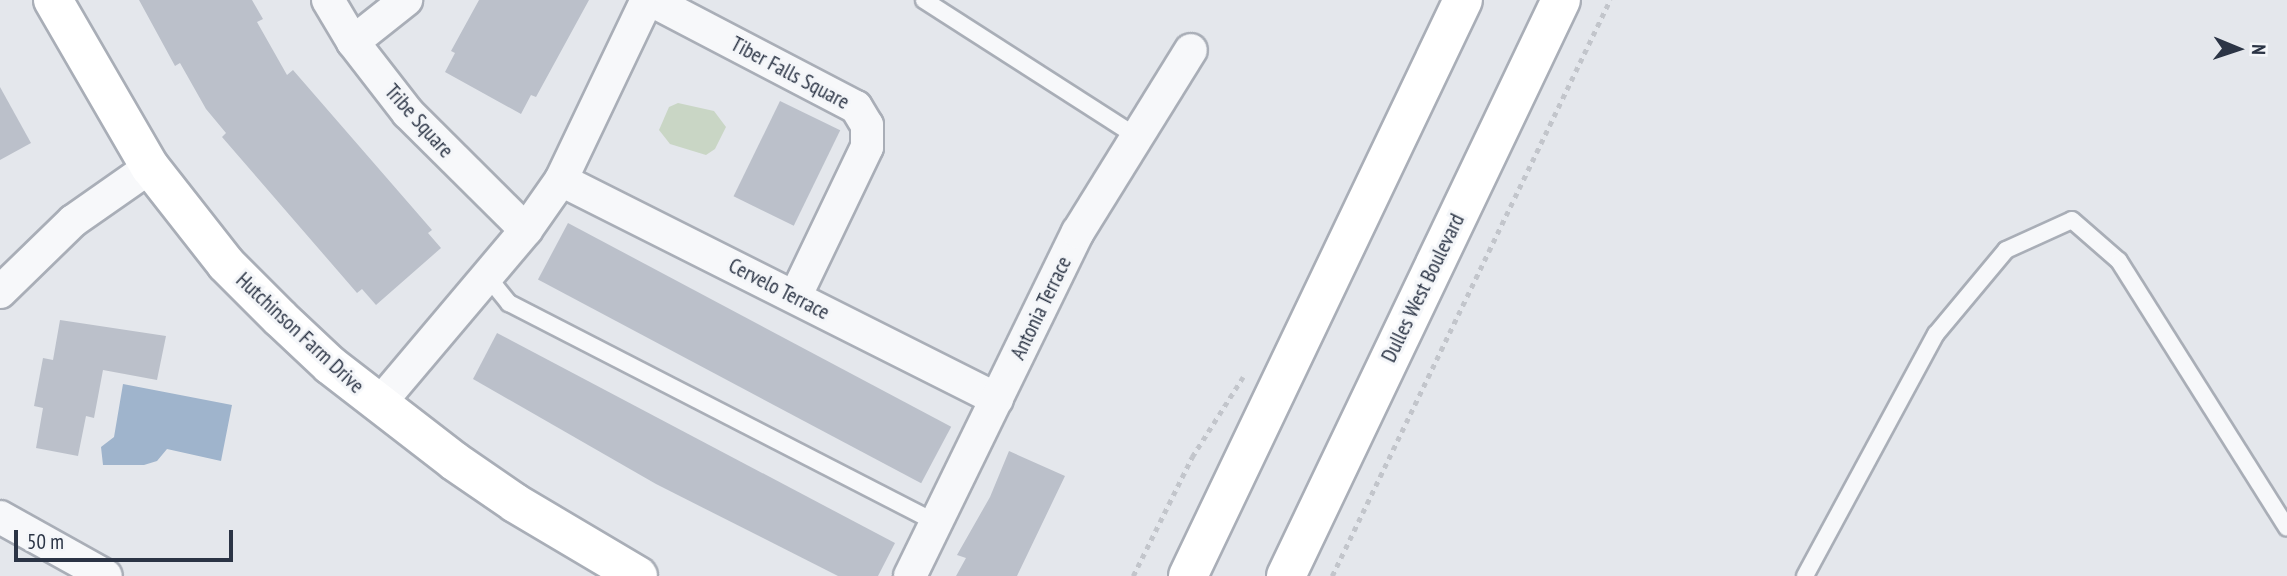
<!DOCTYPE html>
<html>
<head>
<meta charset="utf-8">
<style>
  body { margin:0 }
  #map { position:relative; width:2287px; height:576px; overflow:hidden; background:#e4e7ec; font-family:"PT Sans Narrow",sans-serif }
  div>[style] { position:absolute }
  .green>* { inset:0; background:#c9d6c5 }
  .water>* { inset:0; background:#9fb4cc }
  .building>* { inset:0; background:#bbc0ca; transform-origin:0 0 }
  .path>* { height:4.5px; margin-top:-2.25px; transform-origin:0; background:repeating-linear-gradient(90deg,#c2c5cb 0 5px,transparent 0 10px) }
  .roads { filter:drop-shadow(2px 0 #a9aeb7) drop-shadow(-2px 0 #a9aeb7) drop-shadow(0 2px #a9aeb7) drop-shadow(0 -2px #a9aeb7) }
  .lane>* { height:16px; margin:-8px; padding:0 8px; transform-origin:8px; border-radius:8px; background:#f7f8fa }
  .street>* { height:32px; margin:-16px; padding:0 16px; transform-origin:16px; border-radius:16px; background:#f7f8fa }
  .secondary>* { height:38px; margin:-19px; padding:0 19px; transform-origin:19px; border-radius:19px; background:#fff }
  span { translate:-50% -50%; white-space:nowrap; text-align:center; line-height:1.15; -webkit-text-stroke:6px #f4f6f9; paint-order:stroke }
  .street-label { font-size:21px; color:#2b3445 }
  .north { position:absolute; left:2203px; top:14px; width:70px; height:70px; -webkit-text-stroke:5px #f4f6f9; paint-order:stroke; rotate:92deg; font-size:19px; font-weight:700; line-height:28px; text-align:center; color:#2b3445 }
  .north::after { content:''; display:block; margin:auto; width:24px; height:32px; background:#2b3445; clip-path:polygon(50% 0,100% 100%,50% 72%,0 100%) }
  .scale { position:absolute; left:14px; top:530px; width:219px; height:32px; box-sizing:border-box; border:4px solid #2b3445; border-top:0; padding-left:9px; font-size:21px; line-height:24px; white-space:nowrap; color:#2b3445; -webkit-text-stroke:5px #f4f6f9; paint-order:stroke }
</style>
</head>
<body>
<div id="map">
  <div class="green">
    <div style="clip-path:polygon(678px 103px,714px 111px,726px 127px,715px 149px,706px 155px,670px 144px,659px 130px,669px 107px)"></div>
  </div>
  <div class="water">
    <div style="clip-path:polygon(123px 384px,232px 405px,221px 461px,167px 449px,157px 461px,144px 465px,103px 465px,101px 447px,114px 437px)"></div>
  </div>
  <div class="building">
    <div style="clip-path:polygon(139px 0,252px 0,263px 19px,257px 22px,287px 75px,293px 70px,432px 230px,428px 233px,441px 248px,376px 305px,362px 289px,357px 293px,222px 137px,226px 133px,206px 109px,180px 63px,175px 66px)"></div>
    <div style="clip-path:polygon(479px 0,589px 0,536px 97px,531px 95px,521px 114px,445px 72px,455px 53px,451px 51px)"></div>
    <div style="clip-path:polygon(0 87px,31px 143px,0 160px)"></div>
    <div style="left:780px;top:101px;width:67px;height:106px;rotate:26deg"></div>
    <div style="left:568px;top:223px;width:434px;height:64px;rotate:28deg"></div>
    <div style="clip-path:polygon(60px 320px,166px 336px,157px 380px,103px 370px,94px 418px,86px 416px,78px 456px,36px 448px,43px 408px,34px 406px,43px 358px,53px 360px)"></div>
    <div style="clip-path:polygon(497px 333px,895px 543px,878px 576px,838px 576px,656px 484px,473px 379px)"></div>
    <div style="clip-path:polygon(1009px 451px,1065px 476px,1017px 576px,956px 576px,966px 558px,957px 555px,990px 497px)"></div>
  </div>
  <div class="path">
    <div style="left:1133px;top:576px;width:133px;rotate:-63.6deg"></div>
    <div style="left:1192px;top:457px;width:95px;rotate:-57.5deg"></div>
    <div style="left:1332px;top:576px;width:640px;rotate:-64.24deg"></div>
  </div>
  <div class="roads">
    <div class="lane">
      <div style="left:924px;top:0;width:252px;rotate:32.7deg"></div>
      <div style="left:487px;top:276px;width:35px;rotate:51deg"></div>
      <div style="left:509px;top:303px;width:481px;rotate:27.2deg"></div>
      <div style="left:1805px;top:576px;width:275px;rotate:-61.6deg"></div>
      <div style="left:1936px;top:334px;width:109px;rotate:-50.2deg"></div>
      <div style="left:2006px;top:250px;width:72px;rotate:-24.4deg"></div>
      <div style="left:2072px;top:220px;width:62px;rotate:41.1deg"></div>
      <div style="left:2119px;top:261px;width:315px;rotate:57.8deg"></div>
    </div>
    <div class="street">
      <div style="left:328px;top:0;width:49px;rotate:59.2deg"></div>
      <div style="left:353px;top:42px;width:90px;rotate:52.2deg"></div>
      <div style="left:408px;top:113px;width:166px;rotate:44.8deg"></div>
      <div style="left:651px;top:0;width:231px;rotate:27.6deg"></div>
      <div style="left:856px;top:107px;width:21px;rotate:59deg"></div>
      <div style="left:867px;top:125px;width:22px;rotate:90deg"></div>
      <div style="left:867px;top:147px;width:166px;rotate:115.6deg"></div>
      <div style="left:353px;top:42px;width:68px;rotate:-38.4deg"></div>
      <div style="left:561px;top:180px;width:488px;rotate:26.7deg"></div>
      <div style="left:0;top:292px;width:102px;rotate:-44.2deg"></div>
      <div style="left:73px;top:221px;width:94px;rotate:-35deg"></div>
      <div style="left:379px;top:404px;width:228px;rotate:-49.8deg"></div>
      <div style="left:526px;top:230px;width:61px;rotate:-55deg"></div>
      <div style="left:561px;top:180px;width:199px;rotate:-64.5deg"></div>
      <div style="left:0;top:517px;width:121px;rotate:29.1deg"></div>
      <div style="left:910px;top:576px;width:383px;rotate:-64deg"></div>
      <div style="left:1078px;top:232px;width:214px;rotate:-58.2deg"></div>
    </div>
    <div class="secondary">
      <div style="left:53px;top:0;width:193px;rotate:59.9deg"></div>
      <div style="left:150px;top:167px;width:123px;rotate:51.9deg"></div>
      <div style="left:226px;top:264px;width:76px;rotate:45deg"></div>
      <div style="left:280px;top:318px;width:69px;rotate:43.2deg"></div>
      <div style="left:330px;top:365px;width:157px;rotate:37.7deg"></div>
      <div style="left:454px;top:461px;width:74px;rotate:34.5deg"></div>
      <div style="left:515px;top:503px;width:143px;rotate:30.7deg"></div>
      <div style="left:1188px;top:576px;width:638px;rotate:-64.48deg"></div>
      <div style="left:1286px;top:576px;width:638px;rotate:-64.48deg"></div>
    </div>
  </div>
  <div class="street-label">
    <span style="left:790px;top:73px;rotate:28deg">Tiber Falls Square</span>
    <span style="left:419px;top:121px;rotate:48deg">Tribe Square</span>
    <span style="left:1423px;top:288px;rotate:-64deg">Dulles West Boulevard</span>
    <span style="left:779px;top:289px;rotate:27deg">Cervelo Terrace</span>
    <span style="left:1041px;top:308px;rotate:-64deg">Antonia Terrace</span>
    <span style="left:300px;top:333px;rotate:43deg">Hutchinson Farm Drive</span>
  </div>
  <div class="north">N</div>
  <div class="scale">50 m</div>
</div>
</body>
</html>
